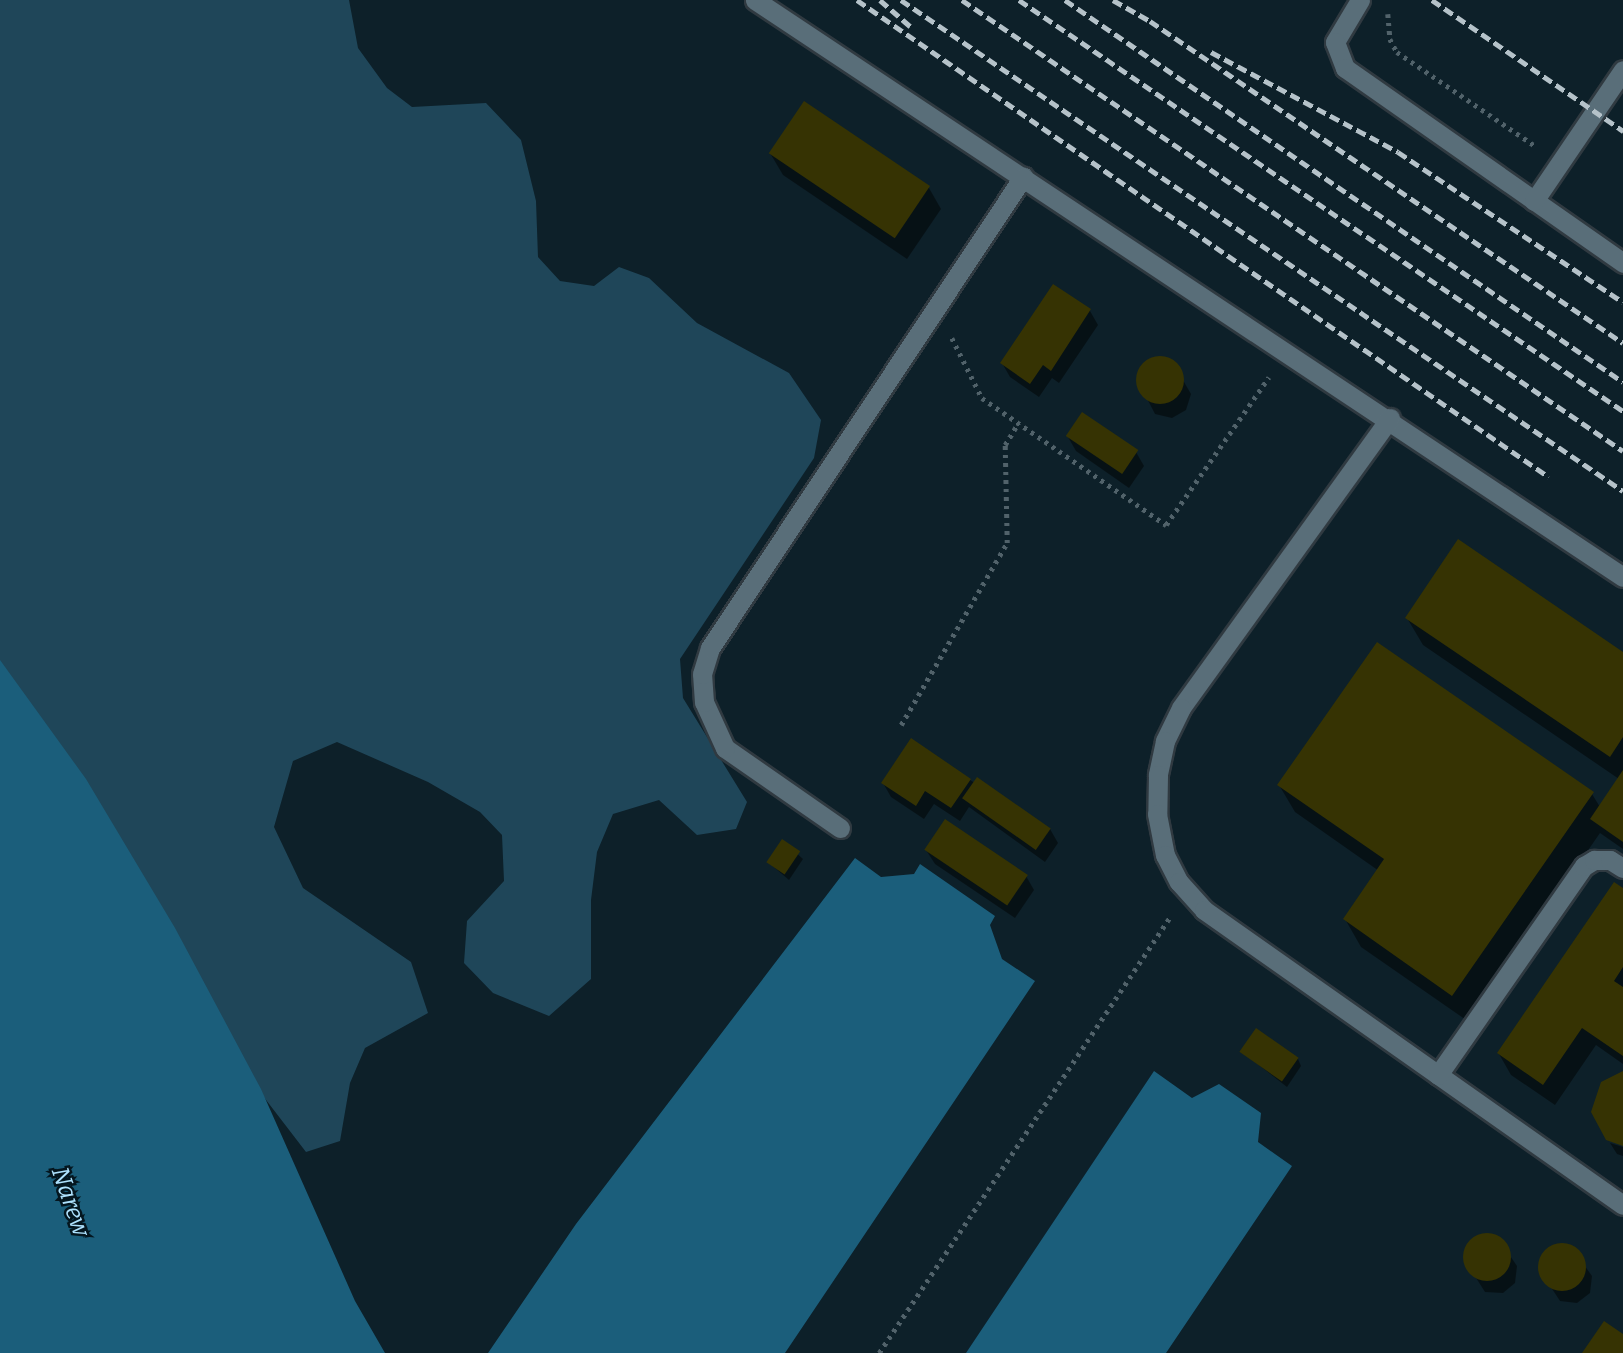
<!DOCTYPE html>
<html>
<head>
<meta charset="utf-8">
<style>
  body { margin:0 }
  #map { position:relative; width:1623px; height:1353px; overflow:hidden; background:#0d2029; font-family:Bitter,serif }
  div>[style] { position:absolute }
  .green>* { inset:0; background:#1f4659 }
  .water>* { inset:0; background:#1b5e7b }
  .shadow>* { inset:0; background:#0007 }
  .building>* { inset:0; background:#363303; transform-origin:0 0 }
  .round { border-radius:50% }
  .path>* { height:4.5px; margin-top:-2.25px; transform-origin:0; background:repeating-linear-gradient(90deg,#51626a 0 3.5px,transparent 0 8.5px) }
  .roads { filter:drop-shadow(2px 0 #303a41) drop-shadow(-2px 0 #303a41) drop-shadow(0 2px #303a41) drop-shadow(0 -2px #303a41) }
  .lane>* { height:19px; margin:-9.5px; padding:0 9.5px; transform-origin:9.5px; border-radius:9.5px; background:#596e79 }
  .rail>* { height:5px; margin-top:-2.5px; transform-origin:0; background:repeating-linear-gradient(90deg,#b5c2c9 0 10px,transparent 0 15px) }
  span { translate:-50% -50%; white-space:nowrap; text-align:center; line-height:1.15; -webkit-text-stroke:5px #04161f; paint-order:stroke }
  .water-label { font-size:24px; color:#aee2fe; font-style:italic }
</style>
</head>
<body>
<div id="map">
  <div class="green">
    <div style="clip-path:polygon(0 0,349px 0,358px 48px,387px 88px,412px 107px,486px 103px,521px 140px,536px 201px,538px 257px,560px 281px,594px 286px,619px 267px,649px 278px,697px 323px,789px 373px,821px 420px,814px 458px,680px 659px,683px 698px,747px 802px,736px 829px,697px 835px,659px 800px,613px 814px,597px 852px,591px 900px,591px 979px,549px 1016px,493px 993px,464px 963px,467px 921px,504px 881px,502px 835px,480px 812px,428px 782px,337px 742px,293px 761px,274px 827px,303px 888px,411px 962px,428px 1013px,365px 1048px,350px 1083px,340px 1141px,306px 1152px,263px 1096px,0 665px)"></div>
  </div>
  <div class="water">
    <div style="clip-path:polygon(0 660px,86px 779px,175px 928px,261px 1089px,355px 1301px,385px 1353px,0 1353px)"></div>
    <div style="clip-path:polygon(855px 858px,881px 877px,914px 874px,920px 864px,995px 916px,990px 925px,1002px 959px,1035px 981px,785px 1353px,488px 1353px,576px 1224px)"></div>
    <div style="clip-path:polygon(1154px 1071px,1192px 1098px,1219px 1084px,1261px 1113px,1258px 1142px,1292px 1166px,1166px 1353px,966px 1353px)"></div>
  </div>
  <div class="shadow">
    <div style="clip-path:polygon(770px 153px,929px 188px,941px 209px,907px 259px,783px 175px)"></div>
    <div style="clip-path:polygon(1054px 286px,1090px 311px,1098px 325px,1059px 383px,1052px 378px,1039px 397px,1010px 377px,1002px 363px)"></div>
    <div style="clip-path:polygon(1159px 357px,1173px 363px,1191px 394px,1186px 410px,1172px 418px,1155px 414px,1137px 379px,1142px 365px)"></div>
    <div style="clip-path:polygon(1068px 437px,1136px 452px,1144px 466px,1129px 488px,1076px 451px)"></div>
    <div style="clip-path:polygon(1407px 618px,1623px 654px,1623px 849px,1600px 833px,1469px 1022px,1361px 947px,1345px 919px,1379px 871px,1295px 812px,1279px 785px,1592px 794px,1600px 807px,1619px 779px,1423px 645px)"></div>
    <div style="clip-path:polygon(970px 780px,1050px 829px,1058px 843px,1045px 862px,969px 807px,960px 821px,934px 804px,924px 819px,891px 797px,883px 783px)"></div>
    <div style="clip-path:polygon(783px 841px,803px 859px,789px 880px,768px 862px)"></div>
    <div style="clip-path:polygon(926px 850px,1026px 876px,1034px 890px,1015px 918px,935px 864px)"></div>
    <div style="clip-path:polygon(1623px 890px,1623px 1064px,1596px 1045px,1555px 1105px,1511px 1075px,1499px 1054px)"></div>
    <div style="clip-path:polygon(1241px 1051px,1298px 1059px,1301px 1066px,1287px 1087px)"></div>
    <div style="clip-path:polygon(1610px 1143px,1623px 1147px,1623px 1156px,1617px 1154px)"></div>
    <div style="clip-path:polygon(1481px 1236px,1498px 1238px,1517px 1266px,1515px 1283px,1503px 1293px,1485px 1292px,1466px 1262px,1468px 1246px)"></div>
    <div style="clip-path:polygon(1556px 1246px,1572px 1248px,1592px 1276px,1590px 1293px,1577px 1303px,1560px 1301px,1541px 1272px,1543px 1255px)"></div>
  </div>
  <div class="building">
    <div style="left:804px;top:101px;width:152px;height:63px;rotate:34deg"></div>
    <div style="clip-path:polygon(1053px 284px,1091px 309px,1051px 371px,1043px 365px,1030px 384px,1000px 363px)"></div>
    <div class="round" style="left:1136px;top:356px;width:48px;height:48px"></div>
    <div style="left:1082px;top:412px;width:68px;height:29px;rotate:34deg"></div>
    <div style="clip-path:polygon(1458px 539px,1623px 652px,1623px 737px,1610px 757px,1405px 618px)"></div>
    <div style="clip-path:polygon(1377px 642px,1594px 792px,1452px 996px,1343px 919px,1384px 859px,1277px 785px)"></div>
    <div style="clip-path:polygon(911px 738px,971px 779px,951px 808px,925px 791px,916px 806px,881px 783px)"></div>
    <div style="clip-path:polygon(1623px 770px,1623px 842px,1590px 819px)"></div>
    <div style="left:977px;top:777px;width:90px;height:26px;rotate:35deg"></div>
    <div style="left:945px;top:819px;width:100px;height:37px;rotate:34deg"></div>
    <div style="left:782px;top:839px;width:22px;height:28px;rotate:34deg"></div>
    <div style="clip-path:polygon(1614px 882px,1623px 888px,1623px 967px,1614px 981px,1623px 987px,1623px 1056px,1582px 1028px,1543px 1085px,1497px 1053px)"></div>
    <div style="left:1256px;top:1028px;width:52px;height:29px;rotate:35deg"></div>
    <div style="clip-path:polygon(1623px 1071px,1623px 1146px,1606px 1140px,1591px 1112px,1601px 1082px)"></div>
    <div class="round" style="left:1463px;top:1233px;width:48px;height:48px"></div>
    <div class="round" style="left:1538px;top:1243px;width:48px;height:48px"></div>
    <div style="clip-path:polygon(1604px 1321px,1623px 1334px,1623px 1353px,1582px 1353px)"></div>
  </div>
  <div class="path">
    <div style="left:1388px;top:14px;width:25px;rotate:85deg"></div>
    <div style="left:1390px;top:39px;width:15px;rotate:62deg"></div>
    <div style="left:1397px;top:52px;width:169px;rotate:34.2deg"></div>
    <div style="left:952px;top:338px;width:67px;rotate:63.4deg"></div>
    <div style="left:982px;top:398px;width:224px;rotate:34.6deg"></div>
    <div style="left:1166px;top:525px;width:180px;rotate:-55.2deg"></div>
    <div style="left:901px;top:725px;width:211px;rotate:-59.8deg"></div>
    <div style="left:1007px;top:543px;width:98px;rotate:-91.2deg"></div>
    <div style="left:1005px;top:445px;width:26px;rotate:-59deg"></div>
    <div style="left:879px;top:1353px;width:524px;rotate:-56.28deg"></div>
  </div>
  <div class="roads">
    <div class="lane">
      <div style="left:755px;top:0;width:1042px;rotate:33.61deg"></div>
      <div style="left:1360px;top:0;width:49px;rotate:120.8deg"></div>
      <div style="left:1335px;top:42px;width:28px;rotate:69deg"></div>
      <div style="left:1345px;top:68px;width:340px;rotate:35deg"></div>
      <div style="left:1534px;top:201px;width:158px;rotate:-55.8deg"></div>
      <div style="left:1390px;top:418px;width:357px;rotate:125.8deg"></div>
      <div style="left:1181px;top:708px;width:37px;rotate:116deg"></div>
      <div style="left:1165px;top:741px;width:35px;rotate:102deg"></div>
      <div style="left:1158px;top:775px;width:39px;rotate:91deg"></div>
      <div style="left:1157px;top:814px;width:42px;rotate:79deg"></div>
      <div style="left:1165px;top:855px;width:30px;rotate:63deg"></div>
      <div style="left:1179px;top:882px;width:38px;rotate:48deg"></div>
      <div style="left:1204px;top:910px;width:512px;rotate:35.15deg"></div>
      <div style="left:840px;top:828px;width:140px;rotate:-145.2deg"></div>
      <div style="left:725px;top:748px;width:51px;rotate:-114.5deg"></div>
      <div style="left:704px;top:702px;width:28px;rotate:-94deg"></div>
      <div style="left:702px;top:674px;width:27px;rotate:-73deg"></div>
      <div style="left:710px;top:648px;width:566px;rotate:-56.39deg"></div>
      <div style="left:1438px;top:1075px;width:255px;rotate:-55.1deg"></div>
      <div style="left:1584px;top:866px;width:12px;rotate:-31deg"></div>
      <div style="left:1594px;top:860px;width:16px"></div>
      <div style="left:1610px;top:860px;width:15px;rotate:32deg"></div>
    </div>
  </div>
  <div class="rail">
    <div style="left:857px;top:0;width:840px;rotate:34.58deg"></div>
    <div style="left:880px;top:0;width:40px;rotate:41deg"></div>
    <div style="left:901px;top:0;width:873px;rotate:34.22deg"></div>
    <div style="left:962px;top:0;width:800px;rotate:34.31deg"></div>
    <div style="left:1019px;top:0;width:731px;rotate:34.23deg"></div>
    <div style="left:1065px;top:0;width:676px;rotate:34.4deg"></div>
    <div style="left:1113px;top:0;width:43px;rotate:29.6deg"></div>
    <div style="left:1150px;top:21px;width:572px;rotate:34.25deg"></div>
    <div style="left:1432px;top:0;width:232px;rotate:34.4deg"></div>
    <div style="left:1211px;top:52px;width:212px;rotate:28.1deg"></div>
    <div style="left:1398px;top:152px;width:270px;rotate:33.7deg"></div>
  </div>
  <div class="water-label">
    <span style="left:70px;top:1202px;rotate:71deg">Narew</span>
  </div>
</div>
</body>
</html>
